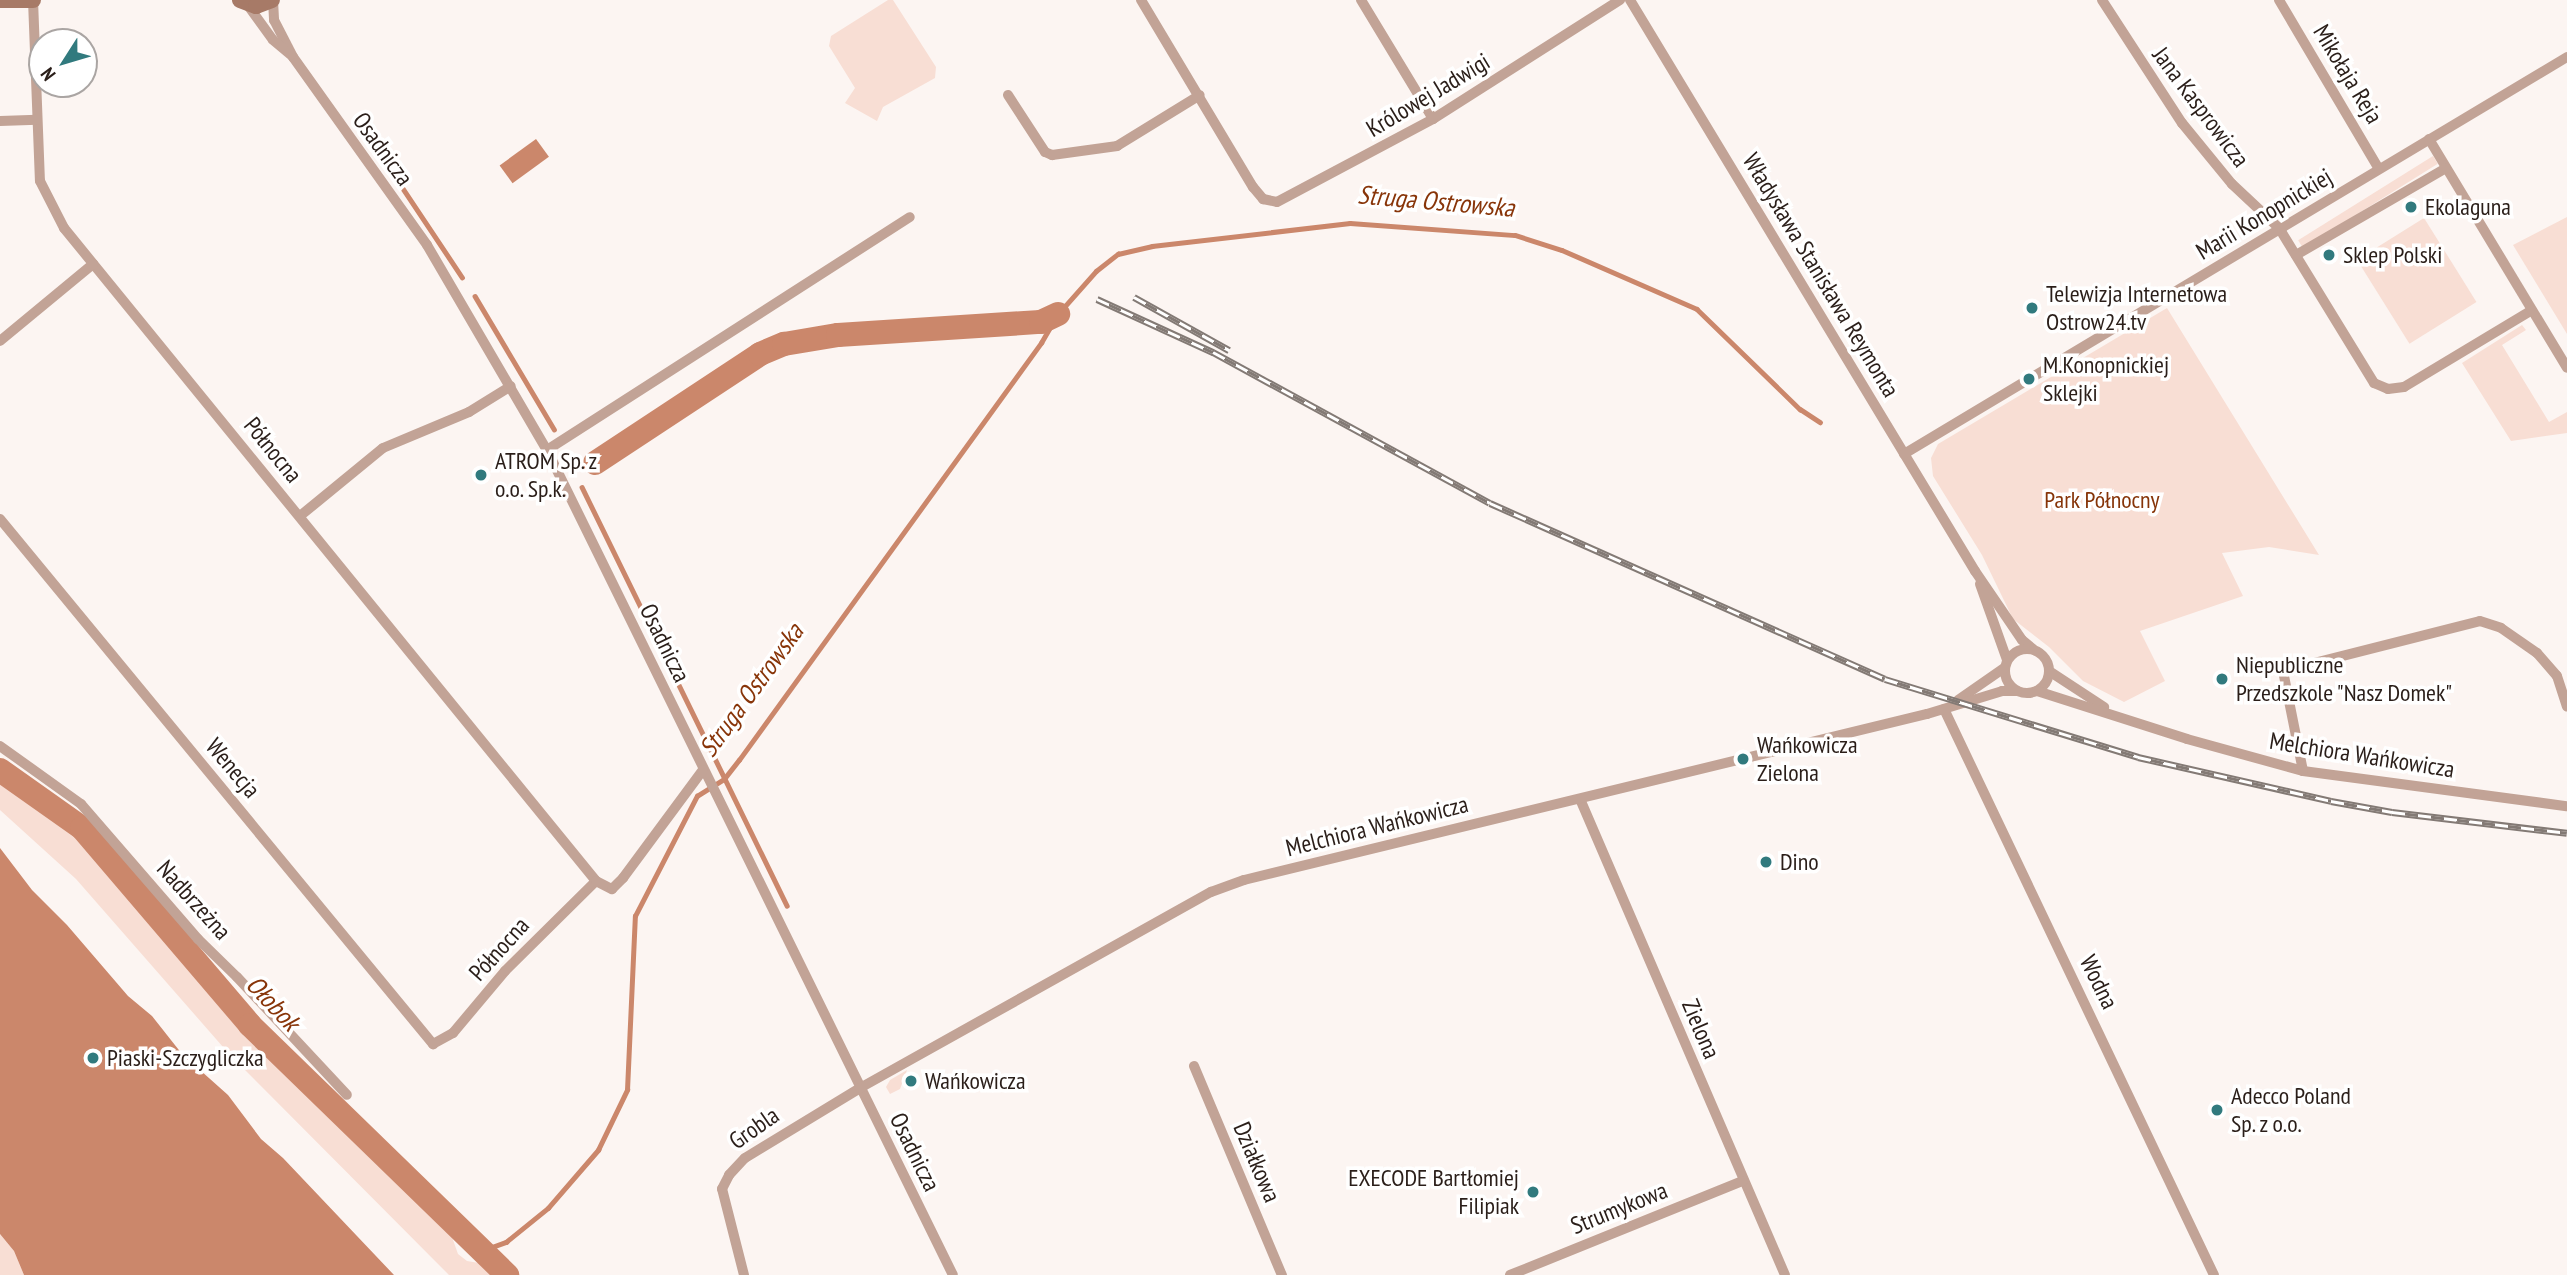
<!DOCTYPE html>
<html>
<head>
<meta charset="utf-8">
<style>
  body { margin:0 }
  #map { position:relative; width:2567px; height:1275px; overflow:hidden; background:#fcf5f2; font-family:"PT Sans Narrow",sans-serif }
  div>[style] { position:absolute }
  .green>* { inset:0; background:#f8ded4; transform-origin:0 0 }
  .water>* { inset:0; background:#cb876b; transform-origin:0 0 }
  .stream>* { height:4.5px; margin:-2.25px; padding:0 2.25px; transform-origin:2.25px; border-radius:2.25px; background:#cb876b }
  .river>* { height:24px; margin:-12px; padding:0 12px; transform-origin:12px; border-radius:12px; background:#cb876b }
  .street>* { height:10px; margin:-5px; padding:0 5px; transform-origin:5px; border-radius:5px; background:#c2a396 }
  .street>.ring { margin:-5px; padding:0; box-sizing:content-box; background:none; border:10px solid #c2a396; border-radius:50% }
  .secondary>* { height:16px; margin:-8px; padding:0 8px; transform-origin:8px; border-radius:8px; background:#a77a67 }
  .rail>* { height:7px; margin-top:-3.5px; transform-origin:0; background:repeating-linear-gradient(90deg,#fff 0 13px,#837a75 0 26px); box-sizing:border-box; border-block:2px solid #837a75 }
  .dots>* { width:19px; height:19px; translate:-50% -50%; box-sizing:border-box; border:4px solid #fff; border-radius:50% }
  span { translate:-50% -50%; white-space:nowrap; text-align:center; line-height:1.15; -webkit-text-stroke:7px #fff; paint-order:stroke }
  .street-label { font-size:24px; color:#2a1e19 }
  .poi-label { font-size:24px; color:#2a1e19 }
  .left { translate:0 -50%; text-align:left }
  .right { translate:-100% -50%; text-align:right }
  .park-label { font-size:24px; color:#863408 }
  .water-label { font-size:26px; color:#883509; font-style:italic }
  .north { position:absolute; left:28px; top:28px; width:70px; height:70px; box-sizing:border-box; background:#fff; border:2px solid #aaa5a3; border-radius:50%; rotate:233deg; font-size:19px; font-weight:700; line-height:28px; text-align:center; color:#2a1e19 }
  .north::after { content:''; display:block; margin:auto; width:24px; height:32px; background:#317a7e; clip-path:polygon(50% 0,100% 100%,50% 72%,0 100%) }
</style>
</head>
<body>
<div id="map">
  <div class="green">
    <div style="clip-path:polygon(888px 0,893px 0,936px 67px,935px 78px,883px 107px,877px 121px,845px 103px,855px 88px,829px 46px,831px 36px)"></div>
    <div style="left:2433px;top:156px;width:9px;height:159px;rotate:58deg"></div>
    <div style="clip-path:polygon(2567px 217px,2567px 334px,2513px 245px)"></div>
    <div style="left:2424px;top:218px;width:99px;height:79px;rotate:58deg"></div>
    <div style="clip-path:polygon(2167px 308px,2319px 555px,2269px 547px,2222px 553px,2243px 596px,2140px 631px,2165px 681px,2124px 702px,2083px 681px,2049px 647px,2013px 619px,1982px 555px,1933px 476px,1931px 458px,1938px 444px)"></div>
    <div style="clip-path:polygon(2522px 325px,2526px 330px,2502px 345px,2549px 422px,2567px 412px,2567px 433px,2511px 441px,2462px 363px)"></div>
    <div style="clip-path:polygon(0 777px,76px 834px,239px 1030px,452px 1237px,458px 1254px,467px 1261px,479px 1263px,491px 1275px,449px 1275px,230px 1055px,76px 879px,0 810px)"></div>
    <div style="clip-path:polygon(907px 1070px,900px 1089px,890px 1094px,886px 1087px,890px 1080px)"></div>
    <div style="clip-path:polygon(0 1234px,14px 1251px,24px 1275px,0 1275px)"></div>
  </div>
  <div class="water">
    <div style="left:536px;top:139px;width:22px;height:45px;rotate:54deg"></div>
    <div style="clip-path:polygon(0 848px,32px 890px,67px 925px,128px 996px,152px 1016px,182px 1054px,228px 1095px,261px 1139px,283px 1158px,394px 1275px,24px 1275px,14px 1251px,0 1234px)"></div>
  </div>
  <div class="stream">
    <div style="left:364px;top:130px;width:177px;rotate:56.3deg"></div>
    <div style="left:475px;top:296px;width:155px;rotate:59.3deg"></div>
    <div style="left:582px;top:487px;width:466px;rotate:63.9deg"></div>
    <div style="left:481px;top:1251px;width:27px;rotate:-20deg"></div>
    <div style="left:506px;top:1242px;width:54px;rotate:-39deg"></div>
    <div style="left:548px;top:1208px;width:77px;rotate:-49.2deg"></div>
    <div style="left:598px;top:1150px;width:67px;rotate:-64.2deg"></div>
    <div style="left:627px;top:1090px;width:174px;rotate:-87.4deg"></div>
    <div style="left:635px;top:916px;width:135px;rotate:-62.7deg"></div>
    <div style="left:697px;top:796px;width:32px;rotate:-32deg"></div>
    <div style="left:724px;top:779px;width:24px;rotate:-52deg"></div>
    <div style="left:739px;top:760px;width:515px;rotate:-54.09deg"></div>
    <div style="left:1041px;top:343px;width:34px;rotate:-60deg"></div>
    <div style="left:1058px;top:314px;width:57px;rotate:-48.5deg"></div>
    <div style="left:1096px;top:271px;width:28px;rotate:-38deg"></div>
    <div style="left:1118px;top:254px;width:35px;rotate:-13deg"></div>
    <div style="left:1152px;top:246px;width:199px;rotate:-6.6deg"></div>
    <div style="left:1350px;top:223px;width:165px;rotate:4.2deg"></div>
    <div style="left:1515px;top:235px;width:49px;rotate:17.7deg"></div>
    <div style="left:1562px;top:250px;width:147px;rotate:23.6deg"></div>
    <div style="left:1697px;top:309px;width:144px;rotate:44.2deg"></div>
    <div style="left:1800px;top:409px;width:24px;rotate:33deg"></div>
  </div>
  <div class="river">
    <div style="left:595px;top:463px;width:198px;rotate:-33.4deg"></div>
    <div style="left:760px;top:354px;width:26px;rotate:-23deg"></div>
    <div style="left:784px;top:344px;width:55px;rotate:-9.5deg"></div>
    <div style="left:838px;top:335px;width:203px;rotate:-3.7deg"></div>
    <div style="left:1041px;top:322px;width:19px;rotate:-25deg"></div>
    <div style="left:0;top:770px;width:100px;rotate:35.3deg"></div>
    <div style="left:82px;top:828px;width:259px;rotate:49.5deg"></div>
    <div style="left:250px;top:1025px;width:359px;rotate:44.2deg"></div>
  </div>
  <div class="street">
    <div style="left:33px;top:0;width:181px;rotate:87.8deg"></div>
    <div style="left:40px;top:181px;width:53px;rotate:62.9deg"></div>
    <div style="left:64px;top:228px;width:842px;rotate:50.83deg"></div>
    <div style="left:273px;top:0;width:20px;rotate:87deg"></div>
    <div style="left:274px;top:20px;width:42px;rotate:62.8deg"></div>
    <div style="left:293px;top:57px;width:231px;rotate:54.5deg"></div>
    <div style="left:427px;top:245px;width:238px;rotate:59.7deg"></div>
    <div style="left:547px;top:450px;width:919px;rotate:63.8deg"></div>
    <div style="left:1141px;top:0;width:218px;rotate:59.1deg"></div>
    <div style="left:1253px;top:187px;width:16px;rotate:50deg"></div>
    <div style="left:1263px;top:199px;width:14px;rotate:12deg"></div>
    <div style="left:1277px;top:202px;width:177px;rotate:-28deg"></div>
    <div style="left:1433px;top:119px;width:222px;rotate:-32.5deg"></div>
    <div style="left:1361px;top:0;width:139px;rotate:58.8deg"></div>
    <div style="left:1630px;top:0;width:667px;rotate:58.86deg"></div>
    <div style="left:1975px;top:571px;width:83px;rotate:55.7deg"></div>
    <div style="left:2022px;top:640px;width:14px;rotate:39deg"></div>
    <div style="left:2102px;top:0;width:147px;rotate:57deg"></div>
    <div style="left:2182px;top:123px;width:79px;rotate:50.7deg"></div>
    <div style="left:2232px;top:184px;width:64px;rotate:43.1deg"></div>
    <div style="left:2279px;top:228px;width:182px;rotate:58.5deg"></div>
    <div style="left:2374px;top:383px;width:15px;rotate:23deg"></div>
    <div style="left:2388px;top:389px;width:16px;rotate:-7deg"></div>
    <div style="left:2404px;top:387px;width:149px;rotate:-31deg"></div>
    <div style="left:2279px;top:0;width:196px;rotate:59.4deg"></div>
    <div style="left:247px;top:4px;width:44px;rotate:54.2deg"></div>
    <div style="left:273px;top:40px;width:23px;rotate:40deg"></div>
    <div style="left:1008px;top:95px;width:68px;rotate:57deg"></div>
    <div style="left:1045px;top:152px;width:8px;rotate:23deg"></div>
    <div style="left:1052px;top:155px;width:66px;rotate:-7.9deg"></div>
    <div style="left:1117px;top:146px;width:97px;rotate:-31.6deg"></div>
    <div style="left:0;top:121px;width:37px;rotate:-2deg"></div>
    <div style="left:2429px;top:139px;width:267px;rotate:58.9deg"></div>
    <div style="left:2296px;top:255px;width:173px;rotate:-30.1deg"></div>
    <div style="left:0;top:341px;width:121px;rotate:-39.6deg"></div>
    <div style="left:547px;top:450px;width:431px;rotate:-32.7deg"></div>
    <div style="left:1904px;top:454px;width:773px;rotate:-30.91deg"></div>
    <div style="left:300px;top:516px;width:107px;rotate:-39.3deg"></div>
    <div style="left:383px;top:448px;width:93px;rotate:-22.7deg"></div>
    <div style="left:469px;top:412px;width:49px;rotate:-31.8deg"></div>
    <div style="left:0;top:519px;width:681px;rotate:50.49deg"></div>
    <div style="left:433px;top:1044px;width:23px;rotate:-29deg"></div>
    <div style="left:453px;top:1033px;width:81px;rotate:-50deg"></div>
    <div style="left:505px;top:971px;width:128px;rotate:-44.7deg"></div>
    <div style="left:596px;top:881px;width:18px;rotate:27deg"></div>
    <div style="left:612px;top:889px;width:16px;rotate:-45deg"></div>
    <div style="left:623px;top:878px;width:134px;rotate:-53.5deg"></div>
    <div style="left:1980px;top:584px;width:81px;rotate:70.4deg"></div>
    <div class="ring" style="left:2005px;top:649px;width:34px;height:34px"></div>
    <div style="left:2049px;top:671px;width:66px;rotate:33.2deg"></div>
    <div style="left:2037px;top:691px;width:157px;rotate:17.7deg"></div>
    <div style="left:2187px;top:739px;width:120px;rotate:15.4deg"></div>
    <div style="left:2303px;top:771px;width:266px;rotate:7.6deg"></div>
    <div style="left:1958px;top:700px;width:56px;rotate:-34.8deg"></div>
    <div style="left:1944px;top:709px;width:627px;rotate:64.5deg"></div>
    <div style="left:0;top:746px;width:100px;rotate:35.6deg"></div>
    <div style="left:81px;top:804px;width:179px;rotate:49.1deg"></div>
    <div style="left:198px;top:939px;width:54px;rotate:44.3deg"></div>
    <div style="left:237px;top:977px;width:161px;rotate:47deg"></div>
    <div style="left:2303px;top:771px;width:102px;rotate:-101.3deg"></div>
    <div style="left:2283px;top:671px;width:203px;rotate:-14.2deg"></div>
    <div style="left:2480px;top:621px;width:22px;rotate:18deg"></div>
    <div style="left:2501px;top:628px;width:44px;rotate:34.8deg"></div>
    <div style="left:2537px;top:653px;width:30px;rotate:49deg"></div>
    <div style="left:2557px;top:676px;width:32px;rotate:72deg"></div>
    <div style="left:1580px;top:799px;width:518px;rotate:66.7deg"></div>
    <div style="left:1194px;top:1066px;width:227px;rotate:67.2deg"></div>
    <div style="left:744px;top:1275px;width:89px;rotate:-104.3deg"></div>
    <div style="left:722px;top:1189px;width:16px;rotate:-63deg"></div>
    <div style="left:729px;top:1175px;width:23px;rotate:-47deg"></div>
    <div style="left:745px;top:1158px;width:135px;rotate:-31.3deg"></div>
    <div style="left:860px;top:1088px;width:402px;rotate:-29.2deg"></div>
    <div style="left:1211px;top:892px;width:35px;rotate:-20deg"></div>
    <div style="left:1244px;top:880px;width:703px;rotate:-13.66deg"></div>
    <div style="left:1927px;top:714px;width:78px;rotate:-17deg"></div>
    <div style="left:2002px;top:691px;width:15px"></div>
    <div style="left:1510px;top:1275px;width:251px;rotate:-22deg"></div>
  </div>
  <div class="secondary">
    <div style="left:0;top:0;width:33px"></div>
    <div style="left:240px;top:0;width:17px;rotate:21deg"></div>
    <div style="left:256px;top:6px;width:17px;rotate:-21deg"></div>
  </div>
  <div class="rail">
    <div style="left:1134px;top:297px;width:109px;rotate:29.2deg"></div>
    <div style="left:1097px;top:299px;width:128px;rotate:24.6deg"></div>
    <div style="left:1213px;top:352px;width:315px;rotate:28.6deg"></div>
    <div style="left:1490px;top:503px;width:432px;rotate:24deg"></div>
    <div style="left:1885px;top:679px;width:265px;rotate:17.1deg"></div>
    <div style="left:2138px;top:757px;width:198px;rotate:12.8deg"></div>
    <div style="left:2331px;top:801px;width:62px;rotate:10.2deg"></div>
    <div style="left:2392px;top:812px;width:176px;rotate:6.8deg"></div>
  </div>
  <div class="dots">
    <div style="left:2411px;top:207px;background:#317a7e"></div>
    <div style="left:2329px;top:255px;background:#317a7e"></div>
    <div style="left:2032px;top:308px;background:#317a7e"></div>
    <div style="left:2029px;top:379px;background:#317a7e"></div>
    <div style="left:481px;top:475px;background:#317a7e"></div>
    <div style="left:2222px;top:679px;background:#317a7e"></div>
    <div style="left:1743px;top:759px;background:#317a7e"></div>
    <div style="left:1766px;top:862px;background:#317a7e"></div>
    <div style="left:93px;top:1058px;background:#317a7e"></div>
    <div style="left:911px;top:1081px;background:#317a7e"></div>
    <div style="left:2217px;top:1110px;background:#317a7e"></div>
    <div style="left:1533px;top:1192px;background:#317a7e"></div>
  </div>
  <div class="street-label">
    <span style="left:2348px;top:74px;rotate:59deg">Mikołaja Reja</span>
    <span style="left:1428px;top:95px;rotate:-31deg">Królowej Jadwigi</span>
    <span style="left:2201px;top:107px;rotate:53deg">Jana Kasprowicza</span>
    <span style="left:383px;top:149px;rotate:54deg">Osadnicza</span>
    <span style="left:2264px;top:214px;rotate:-31deg">Marii Konopnickiej</span>
    <span style="left:1821px;top:275px;rotate:59deg">Władysława Stanisława Reymonta</span>
    <span style="left:273px;top:450px;rotate:51deg">Północna</span>
    <span style="left:665px;top:643px;rotate:64deg">Osadnicza</span>
    <span style="left:2362px;top:755px;rotate:9deg">Melchiora Wańkowicza</span>
    <span style="left:233px;top:768px;rotate:50deg">Wenecja</span>
    <span style="left:1377px;top:826px;rotate:-14deg">Melchiora Wańkowicza</span>
    <span style="left:194px;top:900px;rotate:48deg">Nadbrzeżna</span>
    <span style="left:499px;top:949px;rotate:-48deg">Północna</span>
    <span style="left:2099px;top:982px;rotate:64deg">Wodna</span>
    <span style="left:1701px;top:1029px;rotate:67deg">Zielona</span>
    <span style="left:754px;top:1128px;rotate:-35deg">Grobla</span>
    <span style="left:915px;top:1152px;rotate:64deg">Osadnicza</span>
    <span style="left:1257px;top:1162px;rotate:67deg">Działkowa</span>
    <span style="left:1619px;top:1208px;rotate:-22deg">Strumykowa</span>
  </div>
  <div class="poi-label">
    <span class="left" style="left:2425px;top:207px">Ekolaguna</span>
    <span class="left" style="left:2343px;top:255px">Sklep Polski</span>
    <span class="left" style="left:2046px;top:308px">Telewizja Internetowa<br>Ostrow24.tv</span>
    <span class="left" style="left:2043px;top:379px">M.Konopnickiej<br>Sklejki</span>
    <span class="left" style="left:495px;top:475px">ATROM Sp. z<br>o.o. Sp.k.</span>
    <span class="left" style="left:2236px;top:679px">Niepubliczne<br>Przedszkole "Nasz Domek"</span>
    <span class="left" style="left:1757px;top:759px">Wańkowicza<br>Zielona</span>
    <span class="left" style="left:1780px;top:862px">Dino</span>
    <span class="left" style="left:107px;top:1058px">Piaski-Szczygliczka</span>
    <span class="left" style="left:925px;top:1081px">Wańkowicza</span>
    <span class="left" style="left:2231px;top:1110px">Adecco Poland<br>Sp. z o.o.</span>
    <span class="right" style="left:1519px;top:1192px">EXECODE Bartłomiej<br>Filipiak</span>
  </div>
  <div class="park-label">
    <span style="left:2102px;top:500px">Park Północny</span>
  </div>
  <div class="water-label">
    <span style="left:1436px;top:201px;rotate:5deg">Struga Ostrowska</span>
    <span style="left:751px;top:690px;rotate:-54deg">Struga Ostrowska</span>
    <span style="left:273px;top:1003px;rotate:47deg">Ołobok</span>
  </div>
  <div class="north">N</div>
</div>
</body>
</html>
